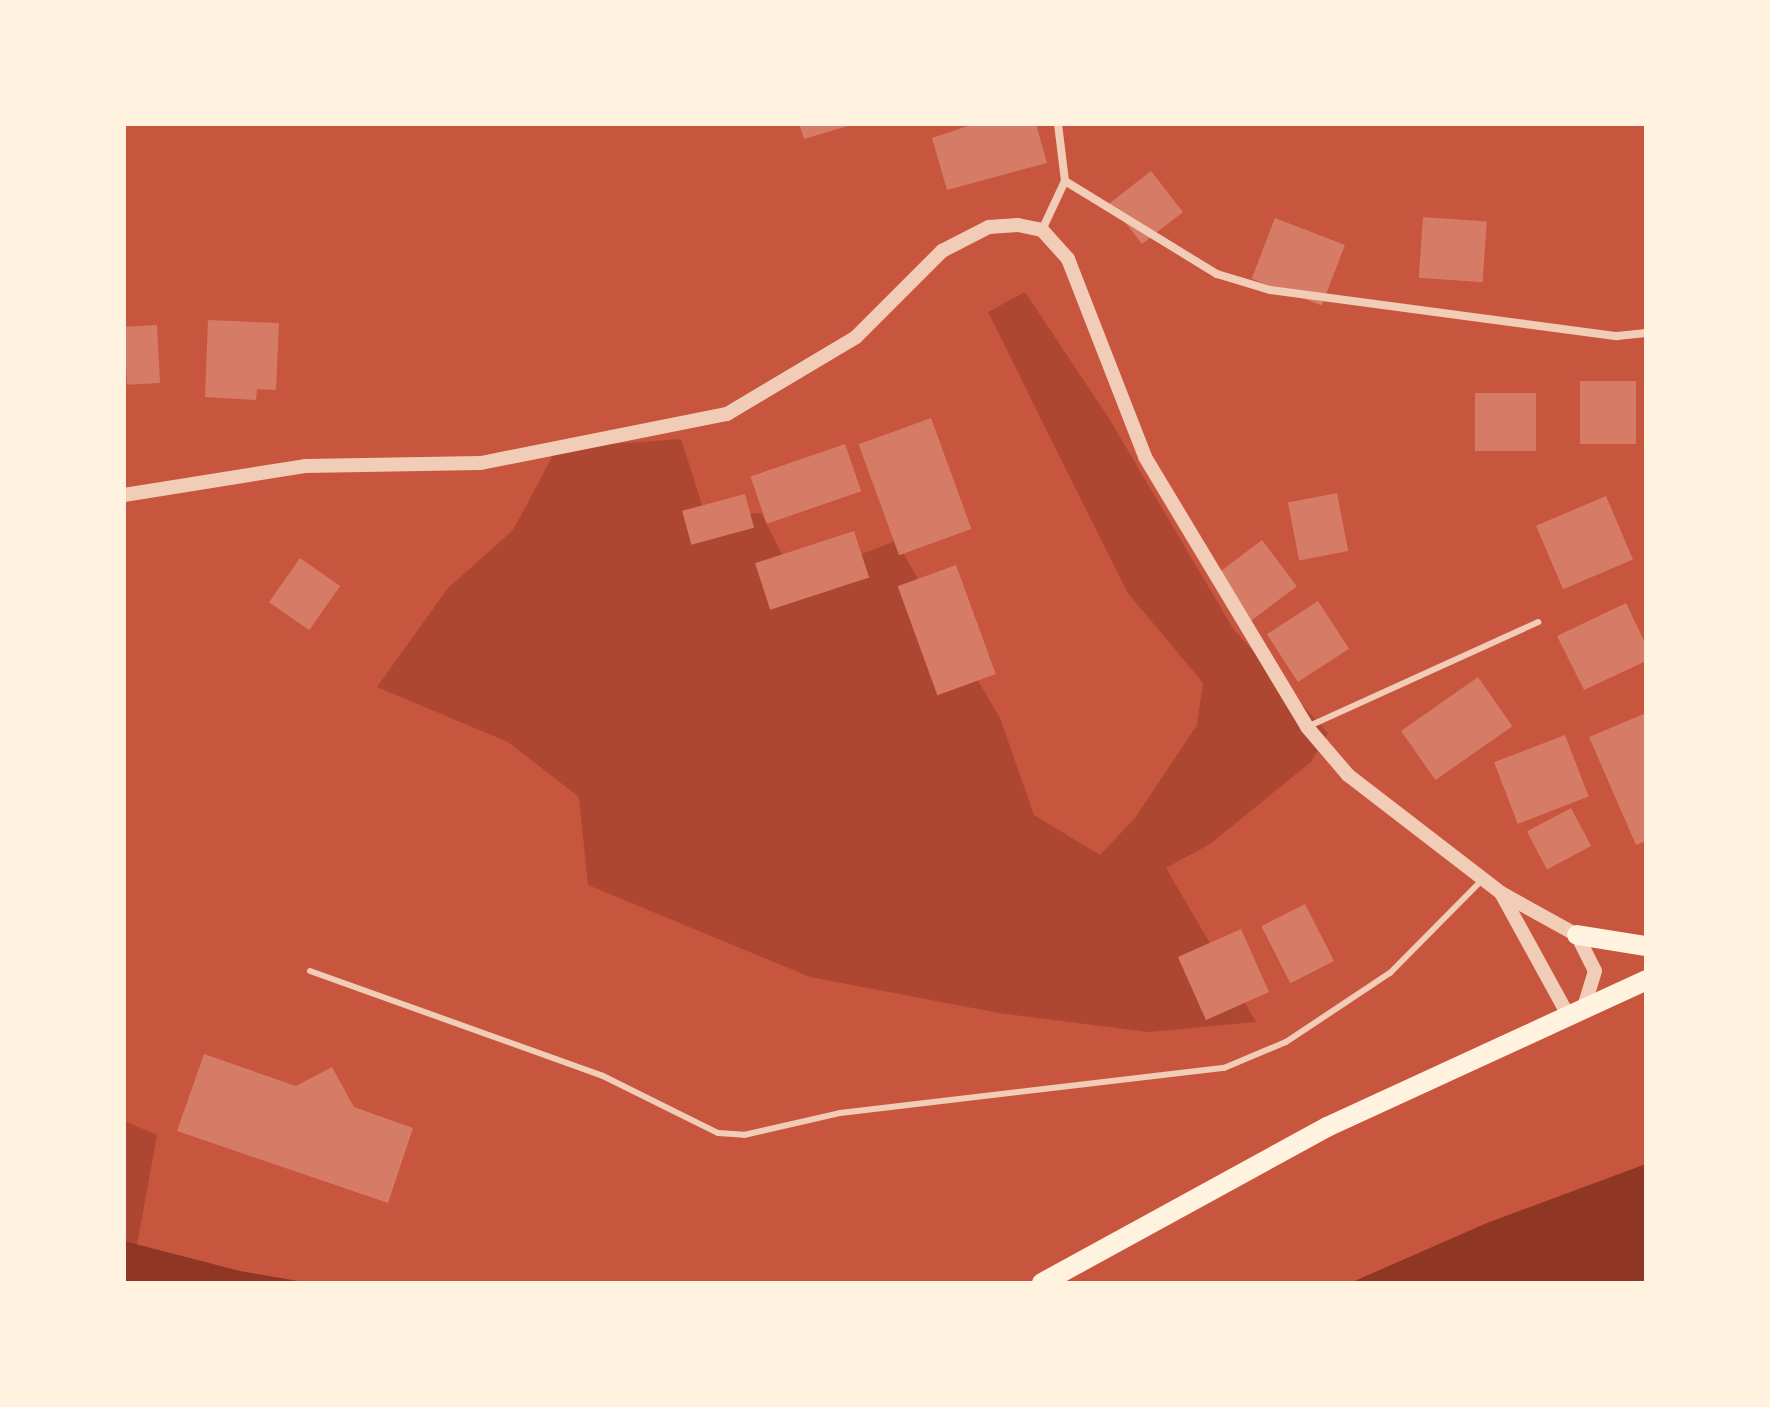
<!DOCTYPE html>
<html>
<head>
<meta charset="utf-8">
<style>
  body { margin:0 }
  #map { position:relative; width:1770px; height:1407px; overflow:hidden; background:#c8553d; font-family:Jost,sans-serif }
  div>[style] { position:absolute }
  .green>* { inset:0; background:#ae4732 }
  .water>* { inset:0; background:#8f3625 }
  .building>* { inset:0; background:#d67c66; transform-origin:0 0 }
  .service>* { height:6px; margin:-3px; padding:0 3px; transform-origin:3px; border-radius:3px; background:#f1ccb7 }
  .minor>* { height:8px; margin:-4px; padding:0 4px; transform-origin:4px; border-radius:4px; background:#f1ccb7 }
  .tertiary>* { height:14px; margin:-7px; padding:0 7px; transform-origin:7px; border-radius:7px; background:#f1ccb7 }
  .primary>* { height:20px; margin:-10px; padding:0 10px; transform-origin:10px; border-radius:10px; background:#fff3e0 }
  span { translate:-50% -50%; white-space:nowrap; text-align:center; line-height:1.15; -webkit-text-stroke:8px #fff3e0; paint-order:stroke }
  .frame { position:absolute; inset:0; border:126px solid #fff3e0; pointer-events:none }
</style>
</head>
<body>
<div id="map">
  <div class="green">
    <div style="clip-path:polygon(1025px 292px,1110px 420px,1234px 630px,1328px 733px,1311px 762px,1210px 844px,1166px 868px,1256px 1022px,1148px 1032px,999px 1013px,810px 977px,588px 885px,579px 797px,508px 742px,377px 687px,448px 588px,513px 530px,557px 448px,681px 439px,706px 517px,761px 513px,795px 579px,896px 541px,1000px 718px,1034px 815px,1100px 855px,1135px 818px,1197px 725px,1203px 683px,1127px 592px,988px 312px)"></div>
    <div style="clip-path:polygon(124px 1121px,157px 1135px,137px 1245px,124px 1241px)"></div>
  </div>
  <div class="water">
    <div style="clip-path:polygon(1646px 1164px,1646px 1283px,1350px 1283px,1487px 1223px)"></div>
    <div style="clip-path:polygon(124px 1241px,240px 1271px,310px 1283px,124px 1283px)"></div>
  </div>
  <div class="building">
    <div style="clip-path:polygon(799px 124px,851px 124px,851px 125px,804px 139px)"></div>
    <div style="clip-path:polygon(974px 124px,1036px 124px,1047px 163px,947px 190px,932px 138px)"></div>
    <div style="left:1151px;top:171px;width:52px;height:52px;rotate:52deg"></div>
    <div style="left:1423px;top:217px;width:64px;height:61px;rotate:4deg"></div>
    <div style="left:1275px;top:218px;width:75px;height:65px;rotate:21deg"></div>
    <div style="clip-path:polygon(208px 320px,279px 323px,276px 390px,257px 389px,256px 400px,205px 397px)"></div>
    <div style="left:157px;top:325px;width:58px;height:33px;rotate:87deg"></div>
    <div style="left:1580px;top:381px;width:56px;height:63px"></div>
    <div style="left:1475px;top:393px;width:61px;height:58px"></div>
    <div style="left:931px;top:418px;width:118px;height:77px;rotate:70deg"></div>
    <div style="left:845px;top:444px;width:50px;height:100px;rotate:71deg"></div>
    <div style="left:1337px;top:493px;width:59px;height:50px;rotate:79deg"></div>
    <div style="left:745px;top:494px;width:35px;height:65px;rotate:75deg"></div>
    <div style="left:1606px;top:496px;width:69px;height:76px;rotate:67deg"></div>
    <div style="left:854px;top:531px;width:49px;height:104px;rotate:72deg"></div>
    <div style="left:1262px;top:540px;width:58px;height:63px;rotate:53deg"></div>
    <div style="left:300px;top:558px;width:49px;height:54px;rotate:35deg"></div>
    <div style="left:956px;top:565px;width:116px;height:62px;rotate:70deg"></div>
    <div style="left:1318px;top:601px;width:57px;height:61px;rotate:57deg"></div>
    <div style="clip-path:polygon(1626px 603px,1646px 645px,1646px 661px,1584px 690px,1557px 636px)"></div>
    <div style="left:1478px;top:677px;width:60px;height:94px;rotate:55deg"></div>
    <div style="clip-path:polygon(1646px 713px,1646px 841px,1636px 845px,1589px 737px)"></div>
    <div style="left:1565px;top:735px;width:66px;height:76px;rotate:69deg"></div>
    <div style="left:1571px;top:808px;width:43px;height:50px;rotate:62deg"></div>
    <div style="left:1305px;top:904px;width:64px;height:49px;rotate:63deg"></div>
    <div style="left:1241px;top:929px;width:69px;height:69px;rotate:66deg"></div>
    <div style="clip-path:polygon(204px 1054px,296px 1086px,332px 1067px,354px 1107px,413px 1128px,388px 1203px,177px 1131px)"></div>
  </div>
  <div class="service">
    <div style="left:1307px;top:727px;width:254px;rotate:-24.4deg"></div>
    <div style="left:310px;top:971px;width:311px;rotate:19.7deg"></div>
    <div style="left:603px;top:1076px;width:128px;rotate:26.4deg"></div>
    <div style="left:718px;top:1133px;width:26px;rotate:4deg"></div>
    <div style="left:744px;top:1135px;width:98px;rotate:-12.9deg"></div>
    <div style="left:840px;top:1113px;width:387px;rotate:-6.7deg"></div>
    <div style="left:1224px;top:1068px;width:67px;rotate:-22.8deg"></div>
    <div style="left:1286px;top:1042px;width:125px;rotate:-33.6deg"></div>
    <div style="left:1390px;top:973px;width:134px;rotate:-45.3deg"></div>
  </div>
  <div class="minor">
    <div style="left:1065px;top:181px;width:178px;rotate:31.5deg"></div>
    <div style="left:1217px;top:274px;width:55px;rotate:16.8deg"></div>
    <div style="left:1270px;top:290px;width:350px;rotate:7.6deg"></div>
    <div style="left:1617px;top:336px;width:29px;rotate:-6deg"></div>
    <div style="left:1042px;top:230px;width:54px;rotate:-64.9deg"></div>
    <div style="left:1065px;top:181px;width:57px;rotate:-97deg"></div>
  </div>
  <div class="tertiary">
    <div style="left:124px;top:495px;width:183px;rotate:-9.1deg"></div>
    <div style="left:305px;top:466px;width:176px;rotate:-1deg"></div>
    <div style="left:481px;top:463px;width:251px;rotate:-11.3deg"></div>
    <div style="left:727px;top:414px;width:150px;rotate:-30.8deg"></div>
    <div style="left:856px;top:337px;width:122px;rotate:-45deg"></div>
    <div style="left:942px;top:251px;width:53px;rotate:-27.1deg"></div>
    <div style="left:989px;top:227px;width:29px;rotate:-4deg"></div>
    <div style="left:1018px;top:225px;width:25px;rotate:12deg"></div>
    <div style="left:1042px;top:230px;width:39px;rotate:48deg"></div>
    <div style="left:1068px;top:259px;width:212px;rotate:68.7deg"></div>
    <div style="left:1145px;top:457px;width:315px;rotate:59deg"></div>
    <div style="left:1307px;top:727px;width:63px;rotate:49.5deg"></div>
    <div style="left:1348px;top:775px;width:193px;rotate:37.6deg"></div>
    <div style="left:1501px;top:893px;width:139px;rotate:61.2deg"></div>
    <div style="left:1501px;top:893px;width:87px;rotate:28.9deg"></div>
    <div style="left:1577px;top:935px;width:40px;rotate:63.4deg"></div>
    <div style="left:1595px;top:971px;width:39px;rotate:107deg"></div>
  </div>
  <div class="primary">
    <div style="left:1577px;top:935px;width:70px;rotate:9.1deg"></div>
    <div style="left:1042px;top:1283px;width:325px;rotate:-28.7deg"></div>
    <div style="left:1327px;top:1127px;width:351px;rotate:-24.7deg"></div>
  </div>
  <div class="frame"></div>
</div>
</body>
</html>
